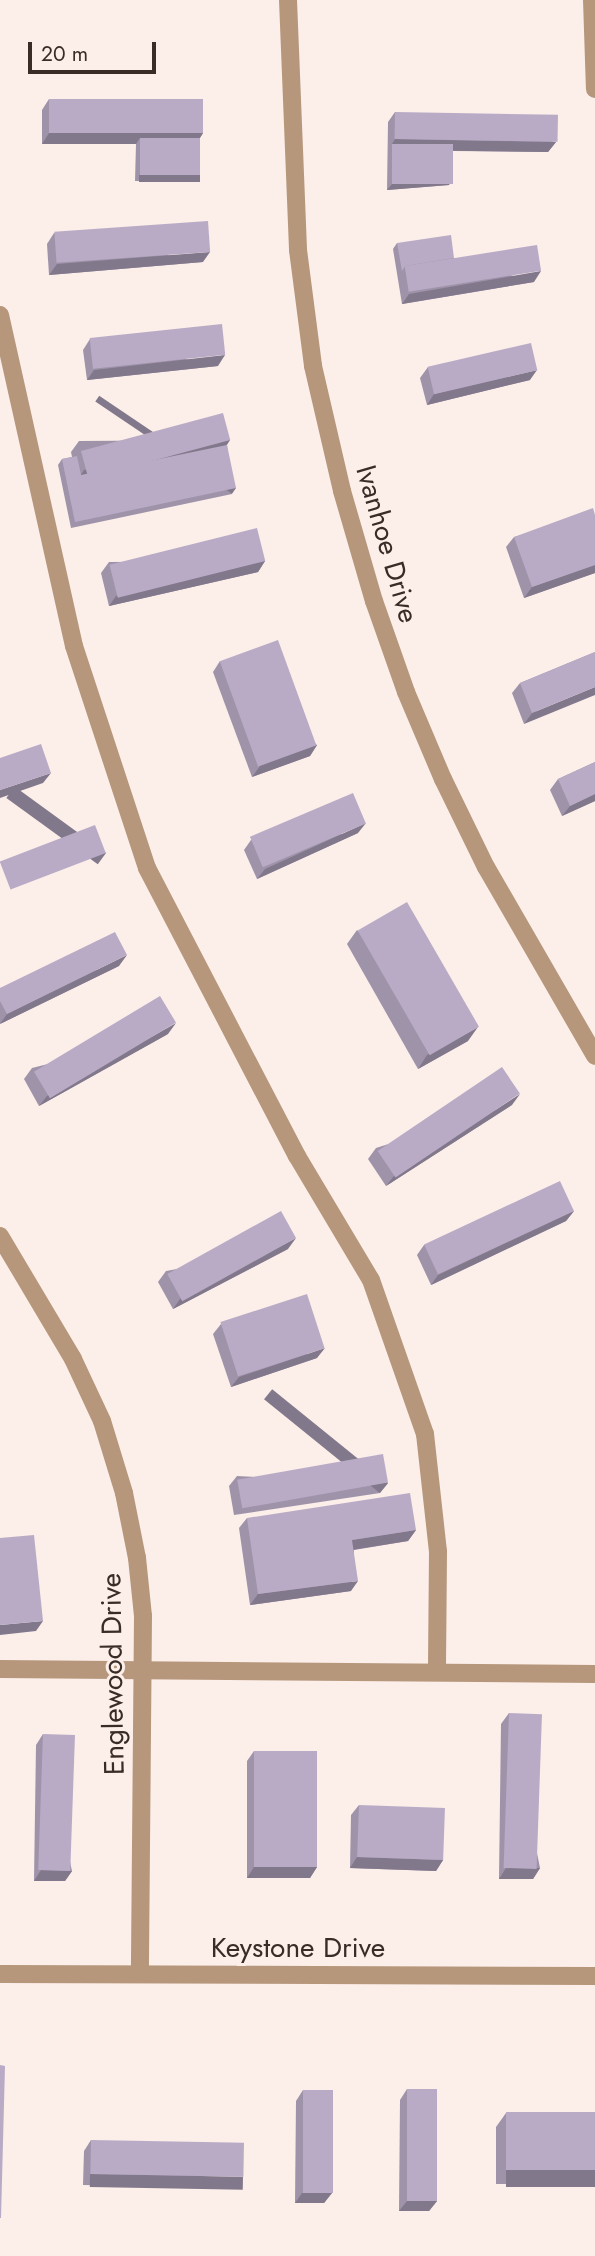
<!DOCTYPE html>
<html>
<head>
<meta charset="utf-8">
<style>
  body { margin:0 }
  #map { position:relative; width:595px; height:2256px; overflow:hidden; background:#fceee9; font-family:Jost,sans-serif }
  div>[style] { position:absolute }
  .minor>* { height:18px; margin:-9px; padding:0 9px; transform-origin:9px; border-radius:9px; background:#b6977c }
  .wall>* { inset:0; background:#9f93aa }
  .shaded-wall>* { inset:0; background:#82788b; transform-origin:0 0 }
  .building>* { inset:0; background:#b9abc6; transform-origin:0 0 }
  span { translate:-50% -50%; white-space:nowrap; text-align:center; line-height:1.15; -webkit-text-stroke:6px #fceee9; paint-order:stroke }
  .street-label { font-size:28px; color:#392c27 }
  .scale { position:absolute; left:28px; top:42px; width:128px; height:32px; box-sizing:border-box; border:4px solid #392c27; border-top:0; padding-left:9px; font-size:21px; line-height:24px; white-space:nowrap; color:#392c27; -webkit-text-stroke:5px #fceee9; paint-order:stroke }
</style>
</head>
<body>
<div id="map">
  <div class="minor">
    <div style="left:288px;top:0;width:250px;rotate:87.7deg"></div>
    <div style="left:298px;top:250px;width:117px;rotate:82.6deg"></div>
    <div style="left:313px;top:366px;width:128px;rotate:76.9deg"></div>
    <div style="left:342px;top:491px;width:115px;rotate:73.8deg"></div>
    <div style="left:374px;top:601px;width:96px;rotate:70.6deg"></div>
    <div style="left:406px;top:692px;width:95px;rotate:67deg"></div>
    <div style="left:443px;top:779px;width:98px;rotate:64deg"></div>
    <div style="left:486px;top:867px;width:218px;rotate:60deg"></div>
    <div style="left:592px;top:0;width:89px;rotate:88.1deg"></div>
    <div style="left:0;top:315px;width:339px;rotate:77.4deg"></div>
    <div style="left:74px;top:646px;width:234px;rotate:71.8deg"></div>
    <div style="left:147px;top:868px;width:325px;rotate:62.5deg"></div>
    <div style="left:297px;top:1156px;width:144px;rotate:59.2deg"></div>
    <div style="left:371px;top:1280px;width:163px;rotate:70.7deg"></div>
    <div style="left:425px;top:1434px;width:119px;rotate:83.7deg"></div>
    <div style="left:438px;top:1552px;width:119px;rotate:90.5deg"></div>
    <div style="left:0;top:1236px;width:143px;rotate:59.3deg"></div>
    <div style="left:73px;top:1359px;width:68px;rotate:64.9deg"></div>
    <div style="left:102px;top:1421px;width:75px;rotate:73deg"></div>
    <div style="left:124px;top:1493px;width:66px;rotate:78.7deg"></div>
    <div style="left:137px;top:1558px;width:58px;rotate:84.1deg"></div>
    <div style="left:143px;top:1616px;width:358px;rotate:90.5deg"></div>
    <div style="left:0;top:1669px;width:595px;rotate:0.48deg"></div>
    <div style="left:0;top:1974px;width:595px;rotate:0.19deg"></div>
  </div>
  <div class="wall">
    <div style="clip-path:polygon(49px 99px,203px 133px,200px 138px,200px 175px,196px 181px,135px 181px,136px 144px,42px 144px,42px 110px)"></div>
    <div style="clip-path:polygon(395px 112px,556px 142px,548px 152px,453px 151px,449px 185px,387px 190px,388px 122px)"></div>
    <div style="clip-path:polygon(54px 233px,203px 262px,49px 275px,47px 244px)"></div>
    <div style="clip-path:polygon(397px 243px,454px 258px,534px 282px,402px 304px,393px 249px)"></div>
    <div style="clip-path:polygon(90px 339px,218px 366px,87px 380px,83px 350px)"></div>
    <div style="clip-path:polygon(428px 367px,530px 380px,427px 405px,420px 378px)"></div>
    <div style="clip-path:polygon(230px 440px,227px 445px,232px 494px,71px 528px,58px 465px,62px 459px,72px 457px,71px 452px,79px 441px)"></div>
    <div style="clip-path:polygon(595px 515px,595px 573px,524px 598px,506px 547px,514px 537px)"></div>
    <div style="clip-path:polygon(265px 561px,258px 572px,109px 606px,101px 573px,109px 562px)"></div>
    <div style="clip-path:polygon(595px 652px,524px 724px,512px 693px,520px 683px)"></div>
    <div style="clip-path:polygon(220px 661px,317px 745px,310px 756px,252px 777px,213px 672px)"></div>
    <div style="clip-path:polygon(595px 762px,595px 801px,562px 816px,550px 790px,558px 779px)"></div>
    <div style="clip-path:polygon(358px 833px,257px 879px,244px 850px,251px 840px)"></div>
    <div style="clip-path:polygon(357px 930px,468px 1041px,418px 1069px,347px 944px)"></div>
    <div style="clip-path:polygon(119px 966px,0 1024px,0 988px)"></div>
    <div style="clip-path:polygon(168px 1034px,39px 1106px,24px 1079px,32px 1068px)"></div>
    <div style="clip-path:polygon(512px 1105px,386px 1186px,368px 1159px,376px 1148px)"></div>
    <div style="clip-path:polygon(574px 1211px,566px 1221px,431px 1285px,417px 1255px,424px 1245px)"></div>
    <div style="clip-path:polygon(288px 1249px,173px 1309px,158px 1282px,166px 1271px)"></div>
    <div style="clip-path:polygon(221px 1324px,317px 1358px,231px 1387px,213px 1334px)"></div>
    <div style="clip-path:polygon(237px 1476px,388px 1483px,380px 1493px,234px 1515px,229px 1486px)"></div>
    <div style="clip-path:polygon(247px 1518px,416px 1530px,408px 1541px,354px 1550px,351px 1591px,250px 1605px,239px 1528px)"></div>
    <div style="clip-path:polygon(509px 1713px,540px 1868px,533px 1879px,499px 1879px,501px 1724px)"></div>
    <div style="clip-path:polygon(43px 1734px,72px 1871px,65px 1881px,34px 1881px,36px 1745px)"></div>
    <div style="clip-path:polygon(254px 1751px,317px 1867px,310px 1878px,247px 1878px,247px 1761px)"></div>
    <div style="clip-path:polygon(359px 1805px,443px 1860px,436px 1871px,350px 1868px,351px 1815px)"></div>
    <div style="clip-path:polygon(407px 2089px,437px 2201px,429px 2211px,399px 2211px,400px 2100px)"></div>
    <div style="clip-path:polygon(303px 2090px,332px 2193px,324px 2203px,295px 2203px,296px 2101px)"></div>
    <div style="clip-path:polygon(595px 2112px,595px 2184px,496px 2184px,496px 2127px,506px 2113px)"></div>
    <div style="clip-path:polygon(91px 2140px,236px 2187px,83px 2185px,84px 2151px)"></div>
  </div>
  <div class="shaded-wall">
    <div style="clip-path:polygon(49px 133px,203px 133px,196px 144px,140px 138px,136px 144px,42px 144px)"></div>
    <div style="clip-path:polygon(395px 139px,556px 142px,548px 152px,392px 150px,392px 144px)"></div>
    <div style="left:139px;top:175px;width:61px;height:7px"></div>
    <div style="clip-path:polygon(453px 179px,449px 185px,387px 190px,392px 184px)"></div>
    <div style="clip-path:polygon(210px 252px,203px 262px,49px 275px,57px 264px)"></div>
    <div style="clip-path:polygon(541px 271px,534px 282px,402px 304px,409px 294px)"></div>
    <div style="clip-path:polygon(225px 355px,218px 366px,87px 380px,94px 370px)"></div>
    <div style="clip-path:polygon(537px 370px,530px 380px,427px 405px,434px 394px)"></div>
    <div style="clip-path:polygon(230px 440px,222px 451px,77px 481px,84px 470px)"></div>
    <div style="left:236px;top:488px;width:7px;height:165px;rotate:124deg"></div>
    <div style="clip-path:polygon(265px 561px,258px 572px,109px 606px,116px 596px)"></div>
    <div style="clip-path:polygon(595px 565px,595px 573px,524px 598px,532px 587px)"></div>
    <div style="clip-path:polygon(595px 687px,595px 695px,524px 724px,532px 713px)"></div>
    <div style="clip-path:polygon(317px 745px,310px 756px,252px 777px,260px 766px)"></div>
    <div style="clip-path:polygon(51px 773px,43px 783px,0 798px,0 790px)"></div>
    <div style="clip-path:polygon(595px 794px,595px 801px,562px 816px,570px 806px)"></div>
    <div style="clip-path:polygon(366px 823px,358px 833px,257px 879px,265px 869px)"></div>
    <div style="left:106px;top:853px;width:14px;height:113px;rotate:126deg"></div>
    <div style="clip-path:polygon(127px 955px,119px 966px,0 1024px,7px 1014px)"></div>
    <div style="clip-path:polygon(176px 1023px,168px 1034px,39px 1106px,47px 1096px)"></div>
    <div style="clip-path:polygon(478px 1027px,468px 1041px,418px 1069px,427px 1055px)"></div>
    <div style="clip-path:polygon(520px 1094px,512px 1105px,386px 1186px,394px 1176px)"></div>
    <div style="clip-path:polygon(574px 1211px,566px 1221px,431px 1285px,438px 1275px)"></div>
    <div style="clip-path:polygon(296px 1238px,288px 1249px,173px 1309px,180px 1299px)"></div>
    <div style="clip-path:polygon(325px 1348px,317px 1358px,231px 1387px,239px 1377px)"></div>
    <div style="left:388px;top:1483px;width:13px;height:149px;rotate:129deg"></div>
    <div style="clip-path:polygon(416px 1530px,408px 1541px,345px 1551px,352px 1540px)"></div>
    <div style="clip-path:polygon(358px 1581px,351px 1591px,250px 1605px,258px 1594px)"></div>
    <div style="clip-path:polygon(43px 1621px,36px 1631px,0 1635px,0 1625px)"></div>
    <div style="clip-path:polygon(357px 1857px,443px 1860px,436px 1871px,350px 1868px)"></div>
    <div style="clip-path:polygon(254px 1867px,317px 1867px,310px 1878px,247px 1878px)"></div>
    <div style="clip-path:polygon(506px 1868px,540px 1868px,533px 1879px,499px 1879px)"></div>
    <div style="clip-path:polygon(41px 1870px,72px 1871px,65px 1881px,34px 1881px)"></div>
    <div style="left:506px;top:2170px;width:89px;height:17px"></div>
    <div style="left:90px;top:2174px;width:153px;height:13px;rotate:1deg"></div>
    <div style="clip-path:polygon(302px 2193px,332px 2193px,324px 2203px,295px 2203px)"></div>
    <div style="clip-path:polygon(407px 2201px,437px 2201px,429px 2211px,399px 2211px)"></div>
  </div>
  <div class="building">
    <div style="left:49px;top:99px;width:154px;height:34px"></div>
    <div style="left:395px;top:112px;width:163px;height:27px;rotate:1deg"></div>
    <div style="left:140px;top:138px;width:60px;height:37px"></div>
    <div style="left:392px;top:144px;width:61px;height:40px"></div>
    <div style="left:208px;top:221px;width:31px;height:154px;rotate:86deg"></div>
    <div style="clip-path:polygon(451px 235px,454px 258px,405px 266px,402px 271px,397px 243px)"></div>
    <div style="left:537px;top:245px;width:26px;height:134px;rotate:81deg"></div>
    <div style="left:222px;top:324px;width:31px;height:133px;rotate:84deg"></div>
    <div style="left:531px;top:343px;width:28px;height:106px;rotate:77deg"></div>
    <div style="left:223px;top:413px;width:28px;height:147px;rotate:75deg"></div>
    <div style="clip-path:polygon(227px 445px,236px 488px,75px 522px,62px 459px,77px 456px,81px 475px)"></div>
    <div style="clip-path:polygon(593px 508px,595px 515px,595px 565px,532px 587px,514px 537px)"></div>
    <div style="left:257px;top:528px;width:34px;height:152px;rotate:76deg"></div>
    <div style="left:278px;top:640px;width:112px;height:62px;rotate:70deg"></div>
    <div style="clip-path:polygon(595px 652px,595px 687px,532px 713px,520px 683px)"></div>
    <div style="clip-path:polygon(41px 744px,51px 773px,0 790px,0 758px)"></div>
    <div style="clip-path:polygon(595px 762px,595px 794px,570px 806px,558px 779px)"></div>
    <div style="left:353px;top:793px;width:33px;height:112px;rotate:67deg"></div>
    <div style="left:95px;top:825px;width:30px;height:102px;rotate:69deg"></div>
    <div style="left:407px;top:902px;width:144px;height:57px;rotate:60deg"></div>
    <div style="clip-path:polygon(115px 932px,127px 955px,7px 1014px,0 1001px,0 988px)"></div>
    <div style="left:160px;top:996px;width:31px;height:147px;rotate:59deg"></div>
    <div style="left:502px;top:1067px;width:32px;height:150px;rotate:56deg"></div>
    <div style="left:560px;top:1181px;width:33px;height:150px;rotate:65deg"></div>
    <div style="left:281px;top:1211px;width:31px;height:130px;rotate:61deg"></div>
    <div style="left:307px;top:1294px;width:57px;height:91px;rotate:72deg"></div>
    <div style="left:383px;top:1454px;width:29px;height:148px;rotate:80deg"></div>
    <div style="clip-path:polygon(410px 1493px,416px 1530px,352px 1540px,358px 1581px,258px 1594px,247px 1518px)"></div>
    <div style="clip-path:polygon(34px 1535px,43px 1621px,0 1625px,0 1538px)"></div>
    <div style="left:509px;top:1713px;width:33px;height:155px;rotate:2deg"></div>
    <div style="left:43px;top:1734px;width:32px;height:136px;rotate:2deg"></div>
    <div style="left:254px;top:1751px;width:63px;height:116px"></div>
    <div style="left:359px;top:1805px;width:86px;height:52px;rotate:2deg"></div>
    <div style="clip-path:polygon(0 2065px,5px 2066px,1px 2218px,0 2218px)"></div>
    <div style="left:407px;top:2089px;width:30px;height:112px"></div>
    <div style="left:303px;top:2090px;width:30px;height:103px"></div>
    <div style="left:595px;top:2112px;width:58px;height:89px;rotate:90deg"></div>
    <div style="left:91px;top:2140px;width:153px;height:34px;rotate:1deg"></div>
  </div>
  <div class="street-label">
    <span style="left:387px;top:544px;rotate:74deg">Ivanhoe Drive</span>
    <span style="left:113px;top:1674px;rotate:-91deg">Englewood Drive</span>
    <span style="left:298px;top:1948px">Keystone Drive</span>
  </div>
  <div class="scale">20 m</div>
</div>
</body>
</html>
